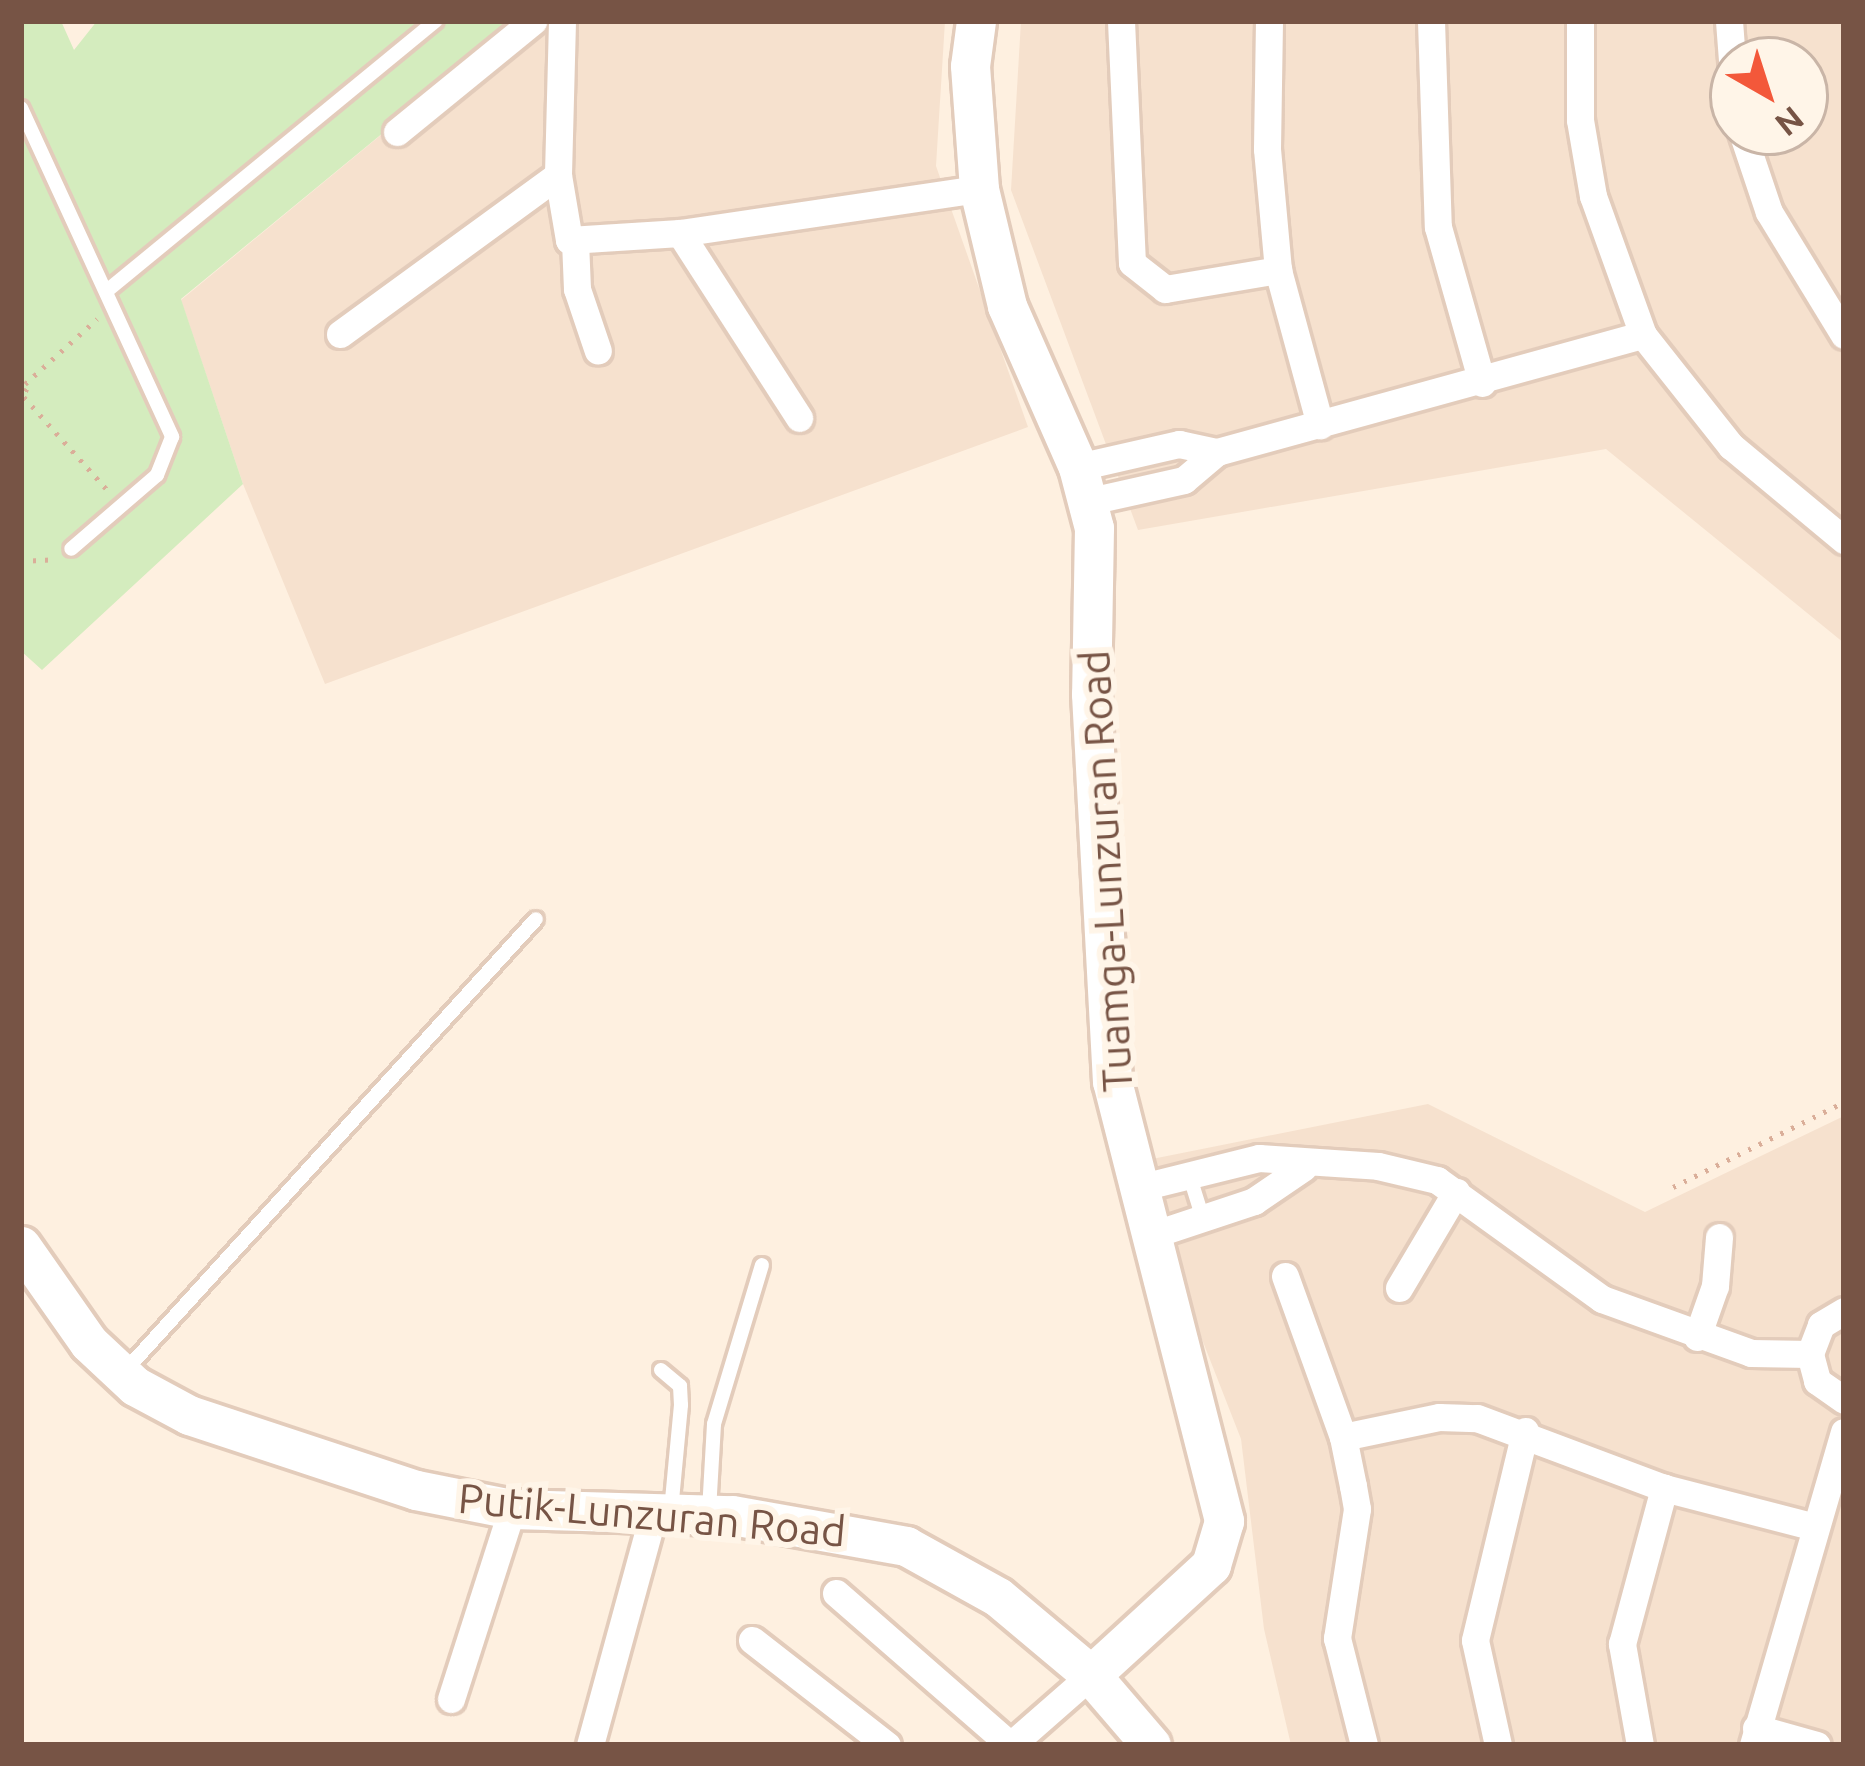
<!DOCTYPE html>
<html>
<head>
<meta charset="utf-8">
<style>
  body { margin:0 }
  #map { position:relative; width:1865px; height:1766px; overflow:hidden; background:#fef0e0; font-family:Ubuntu,sans-serif }
  div>[style] { position:absolute }
  .residential>* { inset:0; background:#f6e1ce }
  .green>* { inset:0; background:#d4ecbe }
  .path>* { height:4.5px; margin-top:-2.25px; transform-origin:0; background:repeating-linear-gradient(90deg,#daae99 0 3px,transparent 0 12px) }
  .roads { filter:drop-shadow(3px 0 #e3ccbb) drop-shadow(-3px 0 #e3ccbb) drop-shadow(0 3px #e3ccbb) drop-shadow(0 -3px #e3ccbb) }
  .lane>* { height:14px; margin:-7px; padding:0 7px; transform-origin:7px; border-radius:7px; background:#fff }
  .street>* { height:27px; margin:-13.5px; padding:0 13.5px; transform-origin:13.5px; border-radius:13.5px; background:#fff }
  .secondary>* { height:39px; margin:-19.5px; padding:0 19.5px; transform-origin:19.5px; border-radius:19.5px; background:#fff }
  span { translate:-50% -50%; white-space:nowrap; text-align:center; line-height:1.15; -webkit-text-stroke:12px #fff5e8; paint-order:stroke }
  .street-label { font-size:42px; color:#775445 }
  .frame { position:absolute; inset:0; border:24px solid #775445; pointer-events:none }
  .north { position:absolute; left:1709px; top:36px; width:120px; height:120px; box-sizing:border-box; background:#fff5e8; border:3px solid #c9b5a7; border-radius:50%; rotate:141deg; font-size:33px; font-weight:700; line-height:48px; text-align:center; color:#775445 }
  .north::after { content:''; display:block; margin:auto; width:42px; height:54px; background:#f3583a; clip-path:polygon(50% 0,100% 100%,50% 72%,0 100%) }
</style>
</head>
<body>
<div id="map">
  <div class="residential">
    <div style="clip-path:polygon(519px 21px,945px 21px,936px 166px,1028px 427px,325px 684px,243px 484px,181px 300px)"></div>
    <div style="clip-path:polygon(evenodd,1021px 21px,1844px 21px,1844px 643px,1606px 449px,1138px 530px,1011px 190px,1021px 21px,1733px 60px,1805px 60px,1805px 132px,1733px 132px,1733px 60px)"></div>
    <div style="clip-path:polygon(1428px 1104px,1645px 1212px,1844px 1116px,1844px 1745px,1291px 1745px,1264px 1629px,1241px 1439px,1171px 1260px,1142px 1161px)"></div>
  </div>
  <div class="green">
    <div style="clip-path:polygon(21px 21px,61px 21px,74px 50px,97px 21px,519px 21px,181px 299px,243px 484px,42px 670px,21px 651px)"></div>
  </div>
  <div class="path">
    <div style="left:21px;top:382px;width:9px;rotate:49deg"></div>
    <div style="left:27px;top:389px;width:12px;rotate:121deg"></div>
    <div style="left:25px;top:384px;width:97px;rotate:-42.1deg"></div>
    <div style="left:24px;top:397px;width:129px;rotate:48.1deg"></div>
    <div style="left:21px;top:561px;width:34px;rotate:-3deg"></div>
    <div style="left:1673px;top:1187px;width:191px;rotate:-26.4deg"></div>
  </div>
  <div class="roads">
    <div class="lane">
      <div style="left:21px;top:108px;width:362px;rotate:65.3deg"></div>
      <div style="left:172px;top:437px;width:41px;rotate:111.5deg"></div>
      <div style="left:157px;top:475px;width:113px;rotate:139.3deg"></div>
      <div style="left:108px;top:290px;width:424px;rotate:-39.4deg"></div>
      <div style="left:1189px;top:1174px;width:47px;rotate:72.7deg"></div>
      <div style="left:661px;top:1370px;width:25px;rotate:40deg"></div>
      <div style="left:680px;top:1386px;width:19px;rotate:87deg"></div>
      <div style="left:681px;top:1405px;width:106px;rotate:95.4deg"></div>
      <div style="left:124px;top:1372px;width:612px;rotate:-47.71deg"></div>
      <div style="left:709px;top:1511px;width:87px;rotate:-86.7deg"></div>
      <div style="left:714px;top:1424px;width:166px;rotate:-73.2deg"></div>
    </div>
    <div class="street">
      <div style="left:562px;top:21px;width:154px;rotate:91.5deg"></div>
      <div style="left:558px;top:175px;width:66px;rotate:80.4deg"></div>
      <div style="left:569px;top:240px;width:111px;rotate:-3.6deg"></div>
      <div style="left:680px;top:233px;width:302px;rotate:-8.4deg"></div>
      <div style="left:1121px;top:21px;width:242px;rotate:87.4deg"></div>
      <div style="left:1132px;top:263px;width:42px;rotate:38.2deg"></div>
      <div style="left:1165px;top:289px;width:115px;rotate:-9.5deg"></div>
      <div style="left:1269px;top:21px;width:128px;rotate:90.9deg"></div>
      <div style="left:1267px;top:149px;width:121px;rotate:84.8deg"></div>
      <div style="left:1278px;top:270px;width:161px;rotate:74.8deg"></div>
      <div style="left:1431px;top:21px;width:206px;rotate:88.1deg"></div>
      <div style="left:1438px;top:227px;width:162px;rotate:74.2deg"></div>
      <div style="left:1580px;top:21px;width:99px;rotate:90deg"></div>
      <div style="left:1580px;top:120px;width:77px;rotate:80.3deg"></div>
      <div style="left:1593px;top:196px;width:148px;rotate:70.2deg"></div>
      <div style="left:1643px;top:335px;width:142px;rotate:51.6deg"></div>
      <div style="left:1731px;top:446px;width:147px;rotate:39.8deg"></div>
      <div style="left:1729px;top:21px;width:52px;rotate:85.6deg"></div>
      <div style="left:397px;top:132px;width:176px;rotate:-39.2deg"></div>
      <div style="left:1742px;top:132px;width:84px;rotate:71.4deg"></div>
      <div style="left:1769px;top:212px;width:144px;rotate:58.6deg"></div>
      <div style="left:680px;top:233px;width:220px;rotate:57.2deg"></div>
      <div style="left:575px;top:241px;width:48px;rotate:87.6deg"></div>
      <div style="left:577px;top:289px;width:65px;rotate:71.3deg"></div>
      <div style="left:340px;top:334px;width:270px;rotate:-36.1deg"></div>
      <div style="left:1217px;top:452px;width:442px;rotate:-15.4deg"></div>
      <div style="left:1078px;top:467px;width:104px;rotate:-12.8deg"></div>
      <div style="left:1179px;top:444px;width:39px;rotate:12deg"></div>
      <div style="left:1217px;top:452px;width:43px;rotate:139.7deg"></div>
      <div style="left:1184px;top:480px;width:96px;rotate:167.4deg"></div>
      <div style="left:1138px;top:1188px;width:125px;rotate:-13.9deg"></div>
      <div style="left:1259px;top:1158px;width:119px;rotate:3.8deg"></div>
      <div style="left:1378px;top:1166px;width:61px;rotate:13.3deg"></div>
      <div style="left:1437px;top:1180px;width:203px;rotate:35.8deg"></div>
      <div style="left:1602px;top:1299px;width:158px;rotate:19.9deg"></div>
      <div style="left:1751px;top:1353px;width:59px;rotate:1deg"></div>
      <div style="left:1149px;top:1236px;width:111px;rotate:-18.4deg"></div>
      <div style="left:1254px;top:1201px;width:60px;rotate:-34.2deg"></div>
      <div style="left:1285px;top:1276px;width:171px;rotate:70.2deg"></div>
      <div style="left:1343px;top:1437px;width:50px;rotate:78.5deg"></div>
      <div style="left:1353px;top:1486px;width:23px;rotate:80deg"></div>
      <div style="left:1357px;top:1509px;width:131px;rotate:98.8deg"></div>
      <div style="left:1337px;top:1638px;width:110px;rotate:75.8deg"></div>
      <div style="left:1399px;top:1288px;width:112px;rotate:-59.3deg"></div>
      <div style="left:1844px;top:1311px;width:27px;rotate:149deg"></div>
      <div style="left:1821px;top:1325px;width:31px;rotate:111deg"></div>
      <div style="left:1810px;top:1354px;width:28px;rotate:75deg"></div>
      <div style="left:1817px;top:1381px;width:33px;rotate:35deg"></div>
      <div style="left:1697px;top:1337px;width:54px;rotate:-70.6deg"></div>
      <div style="left:1715px;top:1286px;width:49px;rotate:-85.3deg"></div>
      <div style="left:1343px;top:1437px;width:98px;rotate:-11.8deg"></div>
      <div style="left:1439px;top:1417px;width:38px;rotate:2deg"></div>
      <div style="left:1477px;top:1418px;width:200px;rotate:20.5deg"></div>
      <div style="left:1664px;top:1488px;width:156px;rotate:14.5deg"></div>
      <div style="left:836px;top:1593px;width:231px;rotate:41.1deg"></div>
      <div style="left:752px;top:1640px;width:171px;rotate:37.9deg"></div>
      <div style="left:451px;top:1699px;width:200px;rotate:-72.2deg"></div>
      <div style="left:1756px;top:1728px;width:63px;rotate:15.6deg"></div>
      <div style="left:590px;top:1745px;width:243px;rotate:-74.7deg"></div>
      <div style="left:1011px;top:1745px;width:106px;rotate:-41.2deg"></div>
      <div style="left:1498px;top:1745px;width:107px;rotate:-102.4deg"></div>
      <div style="left:1475px;top:1640px;width:215px;rotate:-76.5deg"></div>
      <div style="left:1640px;top:1745px;width:103px;rotate:-100.1deg"></div>
      <div style="left:1622px;top:1644px;width:162px;rotate:-74.9deg"></div>
      <div style="left:1753px;top:1745px;width:326px;rotate:-73.8deg"></div>
    </div>
    <div class="secondary">
      <div style="left:976px;top:21px;width:45px;rotate:97.6deg"></div>
      <div style="left:970px;top:66px;width:123px;rotate:85.8deg"></div>
      <div style="left:979px;top:189px;width:120px;rotate:76.5deg"></div>
      <div style="left:1007px;top:306px;width:176px;rotate:66.2deg"></div>
      <div style="left:1078px;top:467px;width:63px;rotate:75.3deg"></div>
      <div style="left:1094px;top:528px;width:166px;rotate:91deg"></div>
      <div style="left:1091px;top:694px;width:388px;rotate:86.9deg"></div>
      <div style="left:1112px;top:1081px;width:454px;rotate:75.7deg"></div>
      <div style="left:1224px;top:1521px;width:46px;rotate:106.5deg"></div>
      <div style="left:1211px;top:1565px;width:163px;rotate:137.5deg"></div>
      <div style="left:21px;top:1246px;width:118px;rotate:55deg"></div>
      <div style="left:89px;top:1343px;width:63px;rotate:43.1deg"></div>
      <div style="left:135px;top:1386px;width:61px;rotate:28.2deg"></div>
      <div style="left:189px;top:1415px;width:239px;rotate:18.3deg"></div>
      <div style="left:416px;top:1490px;width:98px;rotate:11.2deg"></div>
      <div style="left:512px;top:1509px;width:220px;rotate:1.6deg"></div>
      <div style="left:732px;top:1515px;width:177px;rotate:10.1deg"></div>
      <div style="left:906px;top:1546px;width:105px;rotate:29deg"></div>
      <div style="left:998px;top:1597px;width:121px;rotate:40deg"></div>
      <div style="left:1091px;top:1675px;width:92px;rotate:49.4deg"></div>
    </div>
  </div>
  <div class="street-label">
    <span style="left:1106px;top:871px;rotate:-93deg">Tuamga-Lunzuran Road</span>
    <span style="left:652px;top:1515px;rotate:5deg">Putik-Lunzuran Road</span>
  </div>
  <div class="frame"></div>
  <div class="north">N</div>
</div>
</body>
</html>
